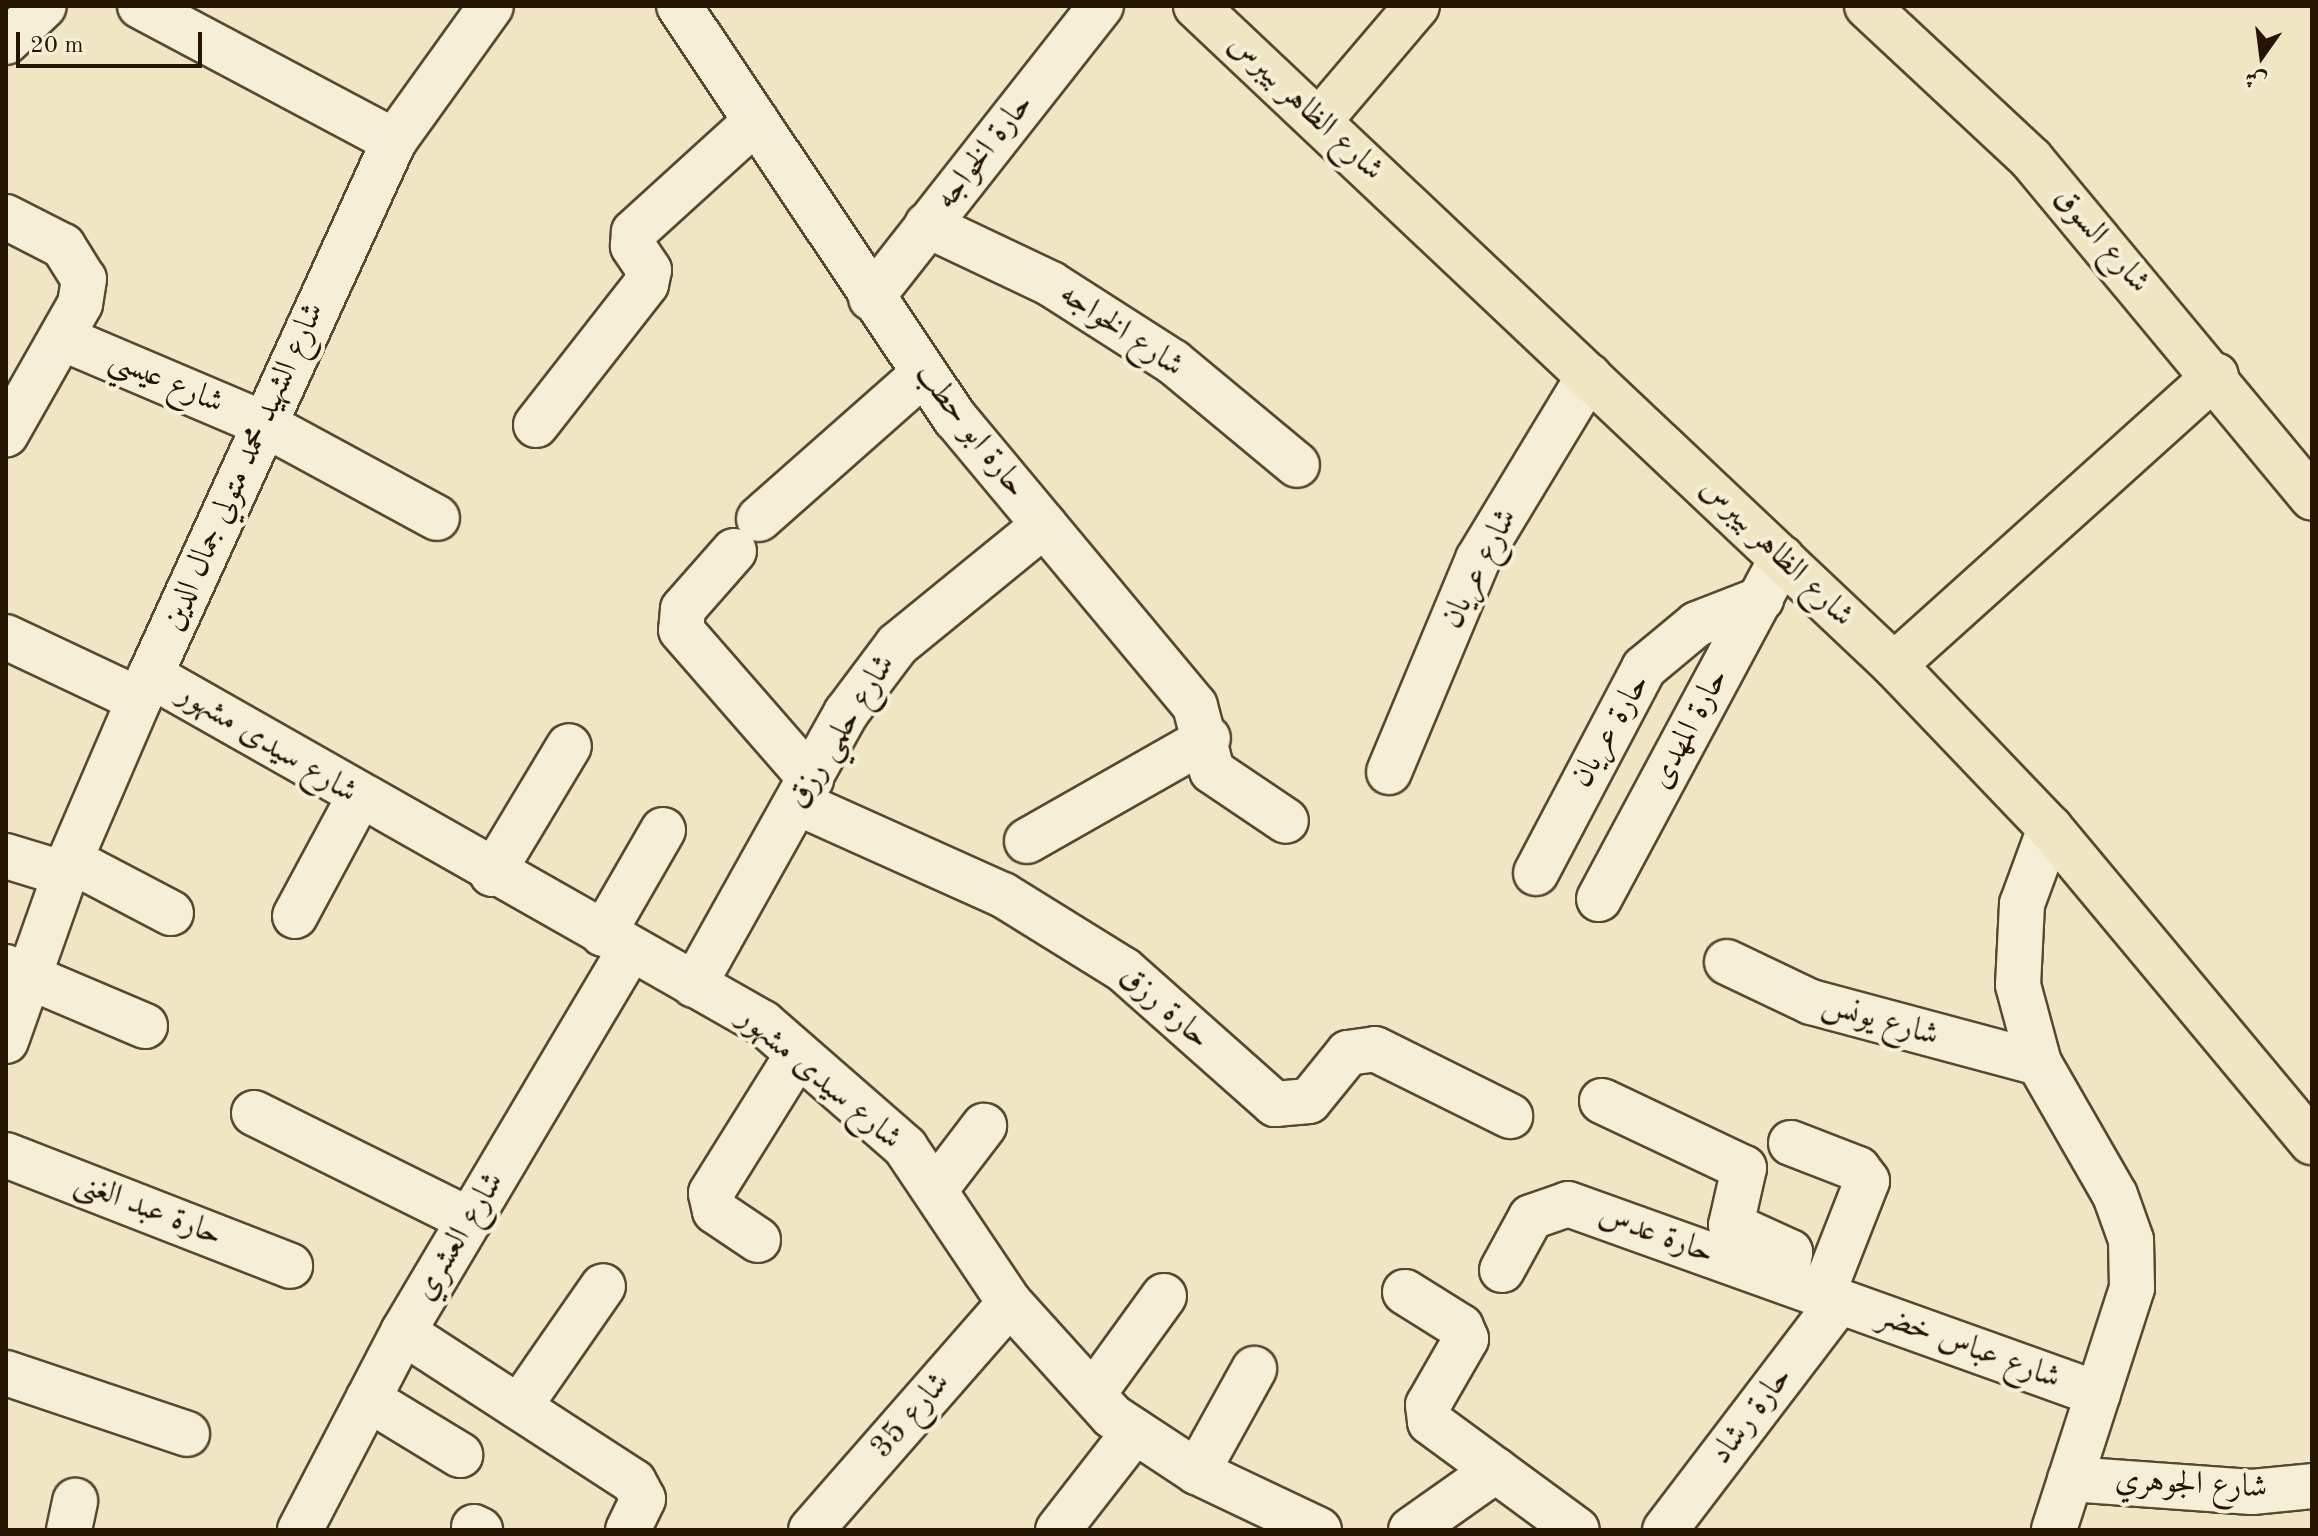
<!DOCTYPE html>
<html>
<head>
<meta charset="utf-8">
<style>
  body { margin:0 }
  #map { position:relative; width:2318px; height:1536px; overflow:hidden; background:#f1e6c3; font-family:"Old Standard TT",Amiri,serif }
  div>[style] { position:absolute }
  .roads { filter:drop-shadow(2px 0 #584831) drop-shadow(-2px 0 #584831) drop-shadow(0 2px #584831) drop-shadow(0 -2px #584831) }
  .minor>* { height:44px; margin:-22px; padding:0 22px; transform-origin:22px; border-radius:22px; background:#f6efd8 }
  .major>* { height:44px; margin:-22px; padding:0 22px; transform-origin:22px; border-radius:22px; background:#f1e6c3 }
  span { translate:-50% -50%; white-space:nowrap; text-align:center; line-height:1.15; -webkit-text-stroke:8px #f6efd8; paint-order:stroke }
  .street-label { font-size:32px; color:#251400 }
  .frame { position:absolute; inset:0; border:8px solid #251400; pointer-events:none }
  .north { position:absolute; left:2222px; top:16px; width:80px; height:80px; -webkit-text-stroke:6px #f6efd8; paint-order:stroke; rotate:194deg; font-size:22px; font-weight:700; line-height:32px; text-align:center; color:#251400 }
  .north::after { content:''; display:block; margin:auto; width:28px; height:36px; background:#251400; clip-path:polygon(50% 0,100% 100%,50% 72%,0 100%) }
  .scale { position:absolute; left:16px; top:32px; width:186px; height:36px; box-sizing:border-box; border:4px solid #251400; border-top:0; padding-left:10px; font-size:24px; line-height:28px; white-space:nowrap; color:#251400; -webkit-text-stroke:6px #f6efd8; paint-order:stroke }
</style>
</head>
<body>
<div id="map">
  <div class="roads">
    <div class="minor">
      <div style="left:140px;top:6px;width:288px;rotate:28deg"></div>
      <div style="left:679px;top:6px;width:497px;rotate:56.2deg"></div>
      <div style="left:956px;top:419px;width:373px;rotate:50.2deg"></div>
      <div style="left:1195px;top:706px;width:67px;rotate:75.3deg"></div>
      <div style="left:1212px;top:771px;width:89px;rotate:34deg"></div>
      <div style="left:6px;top:42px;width:52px;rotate:-43.5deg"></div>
      <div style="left:6px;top:217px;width:64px;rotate:27deg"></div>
      <div style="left:63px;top:246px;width:39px;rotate:58deg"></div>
      <div style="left:84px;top:279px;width:25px;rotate:99deg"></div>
      <div style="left:80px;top:304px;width:150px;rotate:119.6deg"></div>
      <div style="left:927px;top:225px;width:137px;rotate:25.4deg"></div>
      <div style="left:1051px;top:284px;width:145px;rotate:32.6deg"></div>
      <div style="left:1173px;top:362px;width:161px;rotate:39.7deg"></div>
      <div style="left:871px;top:298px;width:372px;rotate:-51.8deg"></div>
      <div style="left:62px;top:338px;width:217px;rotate:23deg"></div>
      <div style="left:262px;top:423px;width:199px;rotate:28.5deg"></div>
      <div style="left:536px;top:425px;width:179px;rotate:-52deg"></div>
      <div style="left:646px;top:284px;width:14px;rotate:-78deg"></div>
      <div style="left:649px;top:270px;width:29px;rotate:-124deg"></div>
      <div style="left:633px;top:246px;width:14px;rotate:-86deg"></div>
      <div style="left:634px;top:232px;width:165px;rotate:-42.3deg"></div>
      <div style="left:759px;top:519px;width:220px;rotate:-41.5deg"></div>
      <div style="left:734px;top:551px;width:77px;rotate:131.3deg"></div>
      <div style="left:683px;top:609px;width:21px;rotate:95deg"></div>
      <div style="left:681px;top:630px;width:198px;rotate:48.9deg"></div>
      <div style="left:6px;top:637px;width:147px;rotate:25.3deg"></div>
      <div style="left:150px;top:675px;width:705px;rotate:29.58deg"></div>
      <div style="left:763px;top:1023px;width:189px;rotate:41.1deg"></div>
      <div style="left:905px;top:1147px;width:188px;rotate:56.1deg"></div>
      <div style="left:1010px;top:1303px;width:152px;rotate:47.9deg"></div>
      <div style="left:1112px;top:1416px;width:102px;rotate:33.4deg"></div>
      <div style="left:1197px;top:1472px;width:135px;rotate:25.4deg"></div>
      <div style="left:1389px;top:772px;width:231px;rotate:-67.3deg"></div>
      <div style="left:1478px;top:559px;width:214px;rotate:-58.8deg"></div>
      <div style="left:798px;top:803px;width:225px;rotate:24.2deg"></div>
      <div style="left:1003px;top:895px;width:142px;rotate:31.8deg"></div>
      <div style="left:1124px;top:970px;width:202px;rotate:41.6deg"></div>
      <div style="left:1275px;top:1104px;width:34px;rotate:-5deg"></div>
      <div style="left:1309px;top:1101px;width:62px;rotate:-50.9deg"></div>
      <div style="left:1348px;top:1053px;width:27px;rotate:-8deg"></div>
      <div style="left:1375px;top:1049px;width:151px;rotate:26.4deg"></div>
      <div style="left:2050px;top:828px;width:81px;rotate:110.2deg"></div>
      <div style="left:2022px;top:904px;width:81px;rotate:92.8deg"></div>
      <div style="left:2018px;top:985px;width:81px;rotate:74.9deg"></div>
      <div style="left:2039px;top:1063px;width:152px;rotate:60.1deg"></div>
      <div style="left:2115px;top:1195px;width:48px;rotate:70.4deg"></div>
      <div style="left:2131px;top:1240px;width:48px;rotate:88.8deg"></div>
      <div style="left:2132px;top:1288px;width:254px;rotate:107.9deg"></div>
      <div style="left:1027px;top:841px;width:208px;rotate:-29.6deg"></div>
      <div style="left:6px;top:856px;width:62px;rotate:17deg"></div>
      <div style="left:70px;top:860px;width:114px;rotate:27.7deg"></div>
      <div style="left:1536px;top:873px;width:232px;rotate:-62.2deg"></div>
      <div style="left:1644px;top:668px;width:69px;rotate:-39.7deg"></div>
      <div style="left:1697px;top:624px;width:69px;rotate:-21.3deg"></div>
      <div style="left:492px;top:874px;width:149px;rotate:-59deg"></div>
      <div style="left:1599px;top:899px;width:387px;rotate:-61.8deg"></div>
      <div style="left:295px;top:916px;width:133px;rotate:-61.7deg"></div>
      <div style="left:603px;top:934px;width:120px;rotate:-60deg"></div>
      <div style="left:1727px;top:962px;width:93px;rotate:25.5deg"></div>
      <div style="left:1811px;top:1002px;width:236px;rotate:15deg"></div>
      <div style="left:6px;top:967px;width:151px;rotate:23deg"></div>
      <div style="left:694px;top:985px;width:312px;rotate:-60.8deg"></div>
      <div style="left:846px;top:713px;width:85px;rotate:-53.1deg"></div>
      <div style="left:897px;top:645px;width:190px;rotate:-39.2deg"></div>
      <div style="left:6px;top:1041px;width:192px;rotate:-70.5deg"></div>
      <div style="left:70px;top:860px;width:174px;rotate:-66.7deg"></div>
      <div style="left:139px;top:700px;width:614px;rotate:-65.48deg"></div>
      <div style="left:394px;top:141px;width:166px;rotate:-54.3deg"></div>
      <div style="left:1602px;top:1101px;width:157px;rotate:25.3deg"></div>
      <div style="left:1744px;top:1168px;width:58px;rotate:102.8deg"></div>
      <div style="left:1731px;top:1225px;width:65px;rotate:24.6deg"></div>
      <div style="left:1790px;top:1252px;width:30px;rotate:98deg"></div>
      <div style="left:254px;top:1113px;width:241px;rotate:26.4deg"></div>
      <div style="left:1791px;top:1143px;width:72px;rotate:21.2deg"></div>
      <div style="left:1858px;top:1169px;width:15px;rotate:53deg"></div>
      <div style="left:1867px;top:1181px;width:123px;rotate:111.4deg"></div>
      <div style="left:6px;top:1155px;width:305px;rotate:21.3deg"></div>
      <div style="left:935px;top:1190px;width:81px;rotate:-52.6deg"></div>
      <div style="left:758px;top:1240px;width:52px;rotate:-146deg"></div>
      <div style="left:715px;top:1211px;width:18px;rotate:-103deg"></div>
      <div style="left:711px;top:1193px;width:164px;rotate:-58deg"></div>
      <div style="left:1502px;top:1270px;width:60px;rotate:-61.3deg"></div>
      <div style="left:1531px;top:1217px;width:39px;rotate:-19deg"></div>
      <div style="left:1568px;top:1204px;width:563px;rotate:19.72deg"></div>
      <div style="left:1405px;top:1292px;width:66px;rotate:32deg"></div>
      <div style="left:1461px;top:1327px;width:13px;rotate:67deg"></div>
      <div style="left:1466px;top:1339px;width:76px;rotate:119.9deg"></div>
      <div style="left:1428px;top:1405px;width:17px;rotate:83deg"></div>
      <div style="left:1430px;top:1422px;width:182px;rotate:36.3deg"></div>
      <div style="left:403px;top:1332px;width:275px;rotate:33deg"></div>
      <div style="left:634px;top:1482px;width:19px;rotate:62deg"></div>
      <div style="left:643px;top:1499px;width:34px;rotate:116deg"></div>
      <div style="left:6px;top:1373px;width:191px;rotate:18.6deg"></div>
      <div style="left:1093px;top:1394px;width:121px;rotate:-54.1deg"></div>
      <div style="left:368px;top:1399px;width:108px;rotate:31.3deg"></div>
      <div style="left:519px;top:1407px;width:147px;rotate:-55.2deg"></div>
      <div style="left:1197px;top:1472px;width:118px;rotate:-61deg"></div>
      <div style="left:2070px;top:1479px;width:182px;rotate:4.1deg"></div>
      <div style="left:2252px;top:1492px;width:60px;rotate:-5.7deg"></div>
      <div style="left:474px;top:1527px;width:7px;rotate:27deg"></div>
      <div style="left:69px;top:1530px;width:30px;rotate:-78deg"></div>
      <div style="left:300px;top:1530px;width:223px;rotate:-62.5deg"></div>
      <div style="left:403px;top:1332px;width:444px;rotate:-59.3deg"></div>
      <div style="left:811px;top:1530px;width:302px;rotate:-48.8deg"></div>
      <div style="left:1058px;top:1530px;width:125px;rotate:-52.1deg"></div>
      <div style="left:1411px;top:1530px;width:104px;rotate:-35.2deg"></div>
      <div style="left:1665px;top:1530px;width:287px;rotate:-52.7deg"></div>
    </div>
    <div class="major">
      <div style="left:1196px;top:6px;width:960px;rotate:43.35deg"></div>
      <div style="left:1894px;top:665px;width:226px;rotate:46.3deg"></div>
      <div style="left:2050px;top:828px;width:409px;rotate:50.2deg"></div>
      <div style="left:1867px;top:6px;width:224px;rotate:43deg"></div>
      <div style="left:2031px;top:159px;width:440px;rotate:50.3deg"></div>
      <div style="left:1319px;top:121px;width:151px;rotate:-49.6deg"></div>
      <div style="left:1894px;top:665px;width:433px;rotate:-42deg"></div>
    </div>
  </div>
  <div class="street-label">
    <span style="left:1305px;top:108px;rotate:43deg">شارع الظاهر بيبرس</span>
    <span style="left:985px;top:152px;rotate:-52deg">حارة الخواجه</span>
    <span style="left:2101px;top:241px;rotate:49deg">شارع السوق</span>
    <span style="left:1121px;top:331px;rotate:34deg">شارع الخواجه</span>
    <span style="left:166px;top:382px;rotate:23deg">شارع عيسي</span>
    <span style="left:970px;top:431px;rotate:52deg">حارة ابو حطب</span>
    <span style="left:244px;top:467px;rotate:-66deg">شارع الشهيد محمد متولي جمال الدين</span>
    <span style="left:1776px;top:553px;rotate:44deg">شارع الظاهر بيبرس</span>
    <span style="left:1480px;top:569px;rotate:-63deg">شارع عريان</span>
    <span style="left:1690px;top:729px;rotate:-62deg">حارة المهدى</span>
    <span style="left:1611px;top:731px;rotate:-60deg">حارة عريان</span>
    <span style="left:842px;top:732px;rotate:-58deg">شارع حلمي رزق</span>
    <span style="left:267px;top:744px;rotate:31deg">شارع سيدى مشهور</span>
    <span style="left:1164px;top:1008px;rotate:41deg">حارة رزق</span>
    <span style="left:1880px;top:1021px;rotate:16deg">شارع يونس</span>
    <span style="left:819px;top:1079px;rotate:40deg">شارع سيدى مشهور</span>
    <span style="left:148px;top:1210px;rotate:21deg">حارة عبد الغنى</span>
    <span style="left:1656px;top:1235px;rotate:20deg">حارة عدس</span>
    <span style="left:460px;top:1237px;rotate:-59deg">شارع العشري</span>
    <span style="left:1969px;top:1348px;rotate:20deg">شارع عباس خضر</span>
    <span style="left:911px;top:1416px;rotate:-49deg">شارع 35</span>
    <span style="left:1752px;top:1416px;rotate:-53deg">حارة رشاد</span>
    <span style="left:2191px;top:1485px;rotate:3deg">شارع الجوهري</span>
  </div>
  <div class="frame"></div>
  <div class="north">ش</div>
  <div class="scale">20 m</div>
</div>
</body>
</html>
